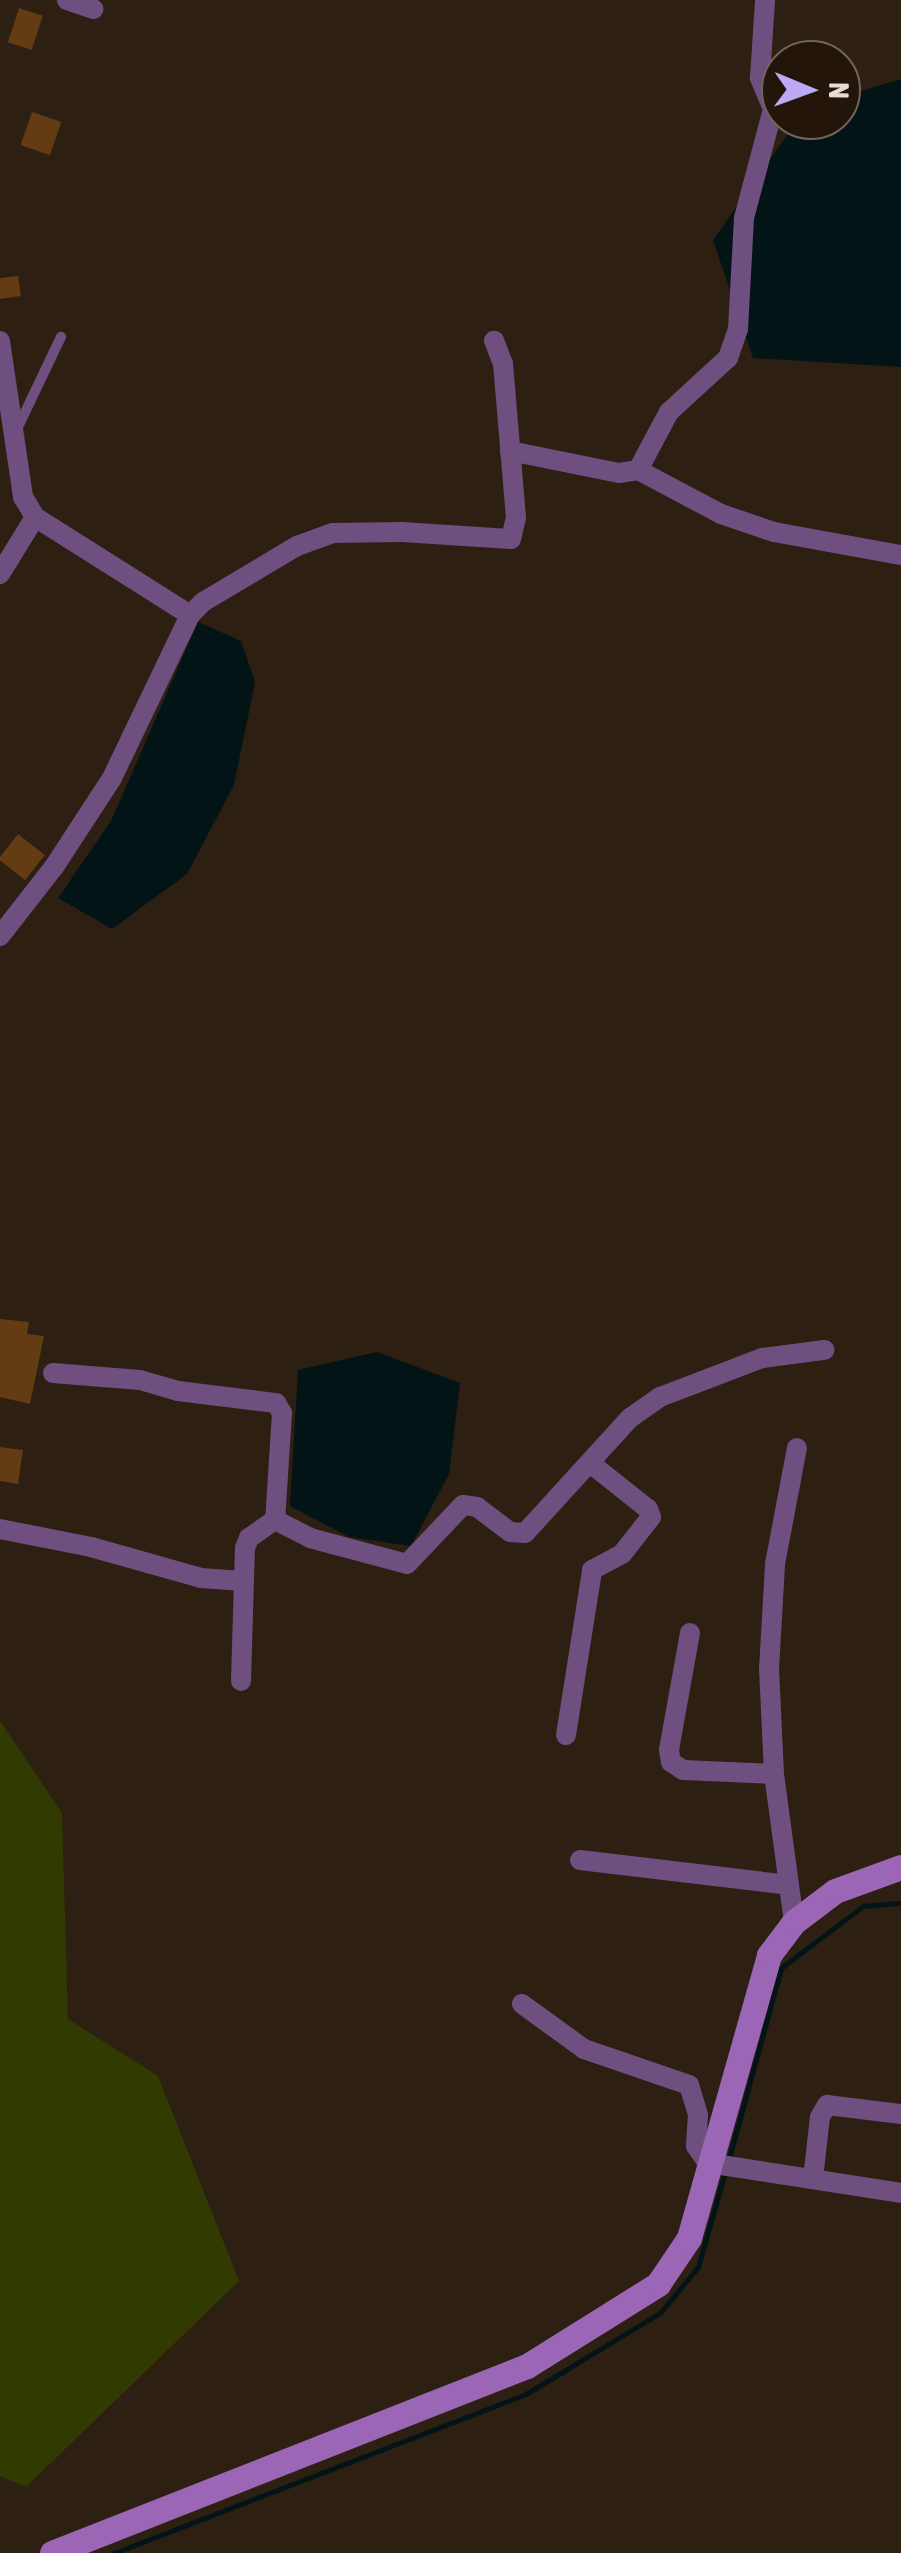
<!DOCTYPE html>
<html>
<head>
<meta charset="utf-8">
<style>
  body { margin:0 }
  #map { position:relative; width:901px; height:2553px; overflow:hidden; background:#2d1f12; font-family:"Asap Condensed",sans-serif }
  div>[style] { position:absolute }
  .green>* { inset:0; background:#313a00 }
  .water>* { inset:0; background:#031417 }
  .stream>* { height:5px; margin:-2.5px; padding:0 2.5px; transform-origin:2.5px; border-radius:2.5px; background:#031417 }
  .building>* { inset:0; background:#643c14; transform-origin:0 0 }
  .lane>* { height:10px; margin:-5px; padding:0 5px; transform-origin:5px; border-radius:5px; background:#6f4f7f }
  .street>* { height:20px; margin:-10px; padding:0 10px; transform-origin:10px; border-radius:10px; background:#6f4f7f }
  .secondary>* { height:25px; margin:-12.5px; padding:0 12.5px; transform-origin:12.5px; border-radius:12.5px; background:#9b66b5 }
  span { translate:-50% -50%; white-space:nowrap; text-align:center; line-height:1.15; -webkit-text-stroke:10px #231509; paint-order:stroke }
  .north { position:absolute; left:761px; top:40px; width:100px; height:100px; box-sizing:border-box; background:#231509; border:2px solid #71655b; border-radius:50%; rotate:91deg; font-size:28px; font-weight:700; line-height:40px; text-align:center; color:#e7ddd5 }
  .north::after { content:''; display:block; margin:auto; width:35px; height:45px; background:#bcaaf5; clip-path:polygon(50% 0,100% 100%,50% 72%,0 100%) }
</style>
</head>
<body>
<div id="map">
  <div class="green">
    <div style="clip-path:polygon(0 1721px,62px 1813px,68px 2019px,158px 2076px,239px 2281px,26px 2487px,0 2476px)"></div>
  </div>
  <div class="water">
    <div style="clip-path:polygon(901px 79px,901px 367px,753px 358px,713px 240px,798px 120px,841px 120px,841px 97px)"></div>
    <div style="clip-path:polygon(198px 622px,241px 641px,255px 682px,234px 785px,187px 874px,112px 929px,58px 898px,111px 821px)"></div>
    <div style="clip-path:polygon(377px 1352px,460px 1383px,449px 1474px,411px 1546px,349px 1537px,290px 1506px,298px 1370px)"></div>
  </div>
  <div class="stream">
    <div style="left:728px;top:2162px;width:201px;rotate:-74.7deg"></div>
    <div style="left:781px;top:1968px;width:103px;rotate:-37.1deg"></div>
    <div style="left:863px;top:1906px;width:38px;rotate:-5deg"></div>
    <div style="left:114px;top:2553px;width:442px;rotate:-21.1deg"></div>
    <div style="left:526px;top:2394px;width:157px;rotate:-31.2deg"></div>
    <div style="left:660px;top:2313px;width:60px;rotate:-50.4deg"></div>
    <div style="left:698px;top:2267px;width:99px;rotate:-74.1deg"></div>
  </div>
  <div class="building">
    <div style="left:19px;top:8px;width:25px;height:36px;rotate:18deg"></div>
    <div style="left:32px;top:112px;width:31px;height:35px;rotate:19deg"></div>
    <div style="clip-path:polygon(18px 276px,21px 296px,0 299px,0 278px)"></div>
    <div style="left:18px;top:834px;width:34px;height:32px;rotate:38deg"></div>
    <div style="clip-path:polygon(0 1319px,29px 1322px,27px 1334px,44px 1336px,30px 1404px,0 1397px)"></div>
    <div style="clip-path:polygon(0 1447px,23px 1450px,18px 1484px,0 1481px)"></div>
  </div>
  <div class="lane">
    <div style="left:18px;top:427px;width:100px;rotate:-64.5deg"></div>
  </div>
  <div class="street">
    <div style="left:67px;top:0;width:28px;rotate:19deg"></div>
    <div style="left:0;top:341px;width:158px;rotate:81.6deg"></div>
    <div style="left:23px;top:497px;width:23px;rotate:59deg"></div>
    <div style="left:35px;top:517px;width:183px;rotate:32.3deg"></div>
    <div style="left:510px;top:451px;width:111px;rotate:11.4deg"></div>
    <div style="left:619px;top:473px;width:19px;rotate:-9deg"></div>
    <div style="left:638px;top:470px;width:66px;rotate:-61.9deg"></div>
    <div style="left:669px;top:412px;width:80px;rotate:-42.5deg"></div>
    <div style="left:728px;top:358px;width:31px;rotate:-71deg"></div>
    <div style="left:738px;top:329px;width:111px;rotate:-86.9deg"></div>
    <div style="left:744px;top:218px;width:113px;rotate:-75.1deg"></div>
    <div style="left:773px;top:109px;width:34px;rotate:-113deg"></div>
    <div style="left:760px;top:78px;width:78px;rotate:-86.3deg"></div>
    <div style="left:638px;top:470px;width:94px;rotate:27.9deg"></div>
    <div style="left:721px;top:514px;width:56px;rotate:18.8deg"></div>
    <div style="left:774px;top:532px;width:128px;rotate:10.3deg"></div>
    <div style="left:0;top:574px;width:67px;rotate:-58.4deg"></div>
    <div style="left:0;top:936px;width:88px;rotate:-52deg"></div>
    <div style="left:54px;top:867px;width:106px;rotate:-56.9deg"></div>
    <div style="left:112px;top:778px;width:181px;rotate:-64.4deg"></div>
    <div style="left:190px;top:615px;width:18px;rotate:-45deg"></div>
    <div style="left:203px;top:602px;width:109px;rotate:-30.8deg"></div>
    <div style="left:297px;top:546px;width:38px;rotate:-20deg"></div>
    <div style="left:333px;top:533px;width:69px;rotate:-0.8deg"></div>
    <div style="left:402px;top:532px;width:109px;rotate:3.7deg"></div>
    <div style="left:511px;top:539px;width:22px;rotate:-77deg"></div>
    <div style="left:516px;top:518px;width:155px;rotate:-94.8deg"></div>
    <div style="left:503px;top:364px;width:25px;rotate:-111deg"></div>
    <div style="left:53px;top:1373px;width:87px;rotate:4.6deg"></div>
    <div style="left:140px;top:1380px;width:40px;rotate:16deg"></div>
    <div style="left:178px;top:1391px;width:99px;rotate:7deg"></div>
    <div style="left:276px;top:1403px;width:12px;rotate:59deg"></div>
    <div style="left:282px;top:1413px;width:107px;rotate:93.7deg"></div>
    <div style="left:275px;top:1520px;width:39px;rotate:27deg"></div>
    <div style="left:310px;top:1538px;width:100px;rotate:15deg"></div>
    <div style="left:407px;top:1564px;width:81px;rotate:-46.5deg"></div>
    <div style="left:463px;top:1505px;width:14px;rotate:8deg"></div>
    <div style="left:477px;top:1507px;width:41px;rotate:37.1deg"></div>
    <div style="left:510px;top:1532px;width:15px;rotate:4deg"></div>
    <div style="left:525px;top:1533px;width:156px;rotate:-47.6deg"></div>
    <div style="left:630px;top:1418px;width:37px;rotate:-35deg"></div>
    <div style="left:660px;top:1397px;width:109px;rotate:-20.9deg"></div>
    <div style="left:762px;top:1358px;width:63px;rotate:-7.4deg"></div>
    <div style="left:0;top:1529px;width:93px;rotate:11.2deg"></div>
    <div style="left:91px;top:1547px;width:114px;rotate:15.7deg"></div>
    <div style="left:201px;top:1578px;width:41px;rotate:4.2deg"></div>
    <div style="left:690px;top:1633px;width:119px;rotate:100.2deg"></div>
    <div style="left:669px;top:1750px;width:12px;rotate:81deg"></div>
    <div style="left:671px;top:1762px;width:14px;rotate:34deg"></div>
    <div style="left:683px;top:1770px;width:91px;rotate:2.5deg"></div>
    <div style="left:241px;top:1681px;width:133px;rotate:-88.3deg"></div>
    <div style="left:245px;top:1548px;width:11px;rotate:-68deg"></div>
    <div style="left:249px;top:1538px;width:32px;rotate:-35deg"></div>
    <div style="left:566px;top:1735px;width:167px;rotate:-81deg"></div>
    <div style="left:592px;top:1570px;width:34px;rotate:-28deg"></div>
    <div style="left:622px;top:1554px;width:47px;rotate:-51.9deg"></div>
    <div style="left:651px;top:1517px;width:9px;rotate:-111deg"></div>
    <div style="left:648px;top:1509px;width:74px;rotate:-141.6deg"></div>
    <div style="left:580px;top:1860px;width:210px;rotate:6.8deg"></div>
    <div style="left:794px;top:1922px;width:149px;rotate:-97.7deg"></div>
    <div style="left:774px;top:1774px;width:105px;rotate:-92.7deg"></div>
    <div style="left:769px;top:1669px;width:105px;rotate:-86.7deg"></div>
    <div style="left:775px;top:1564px;width:118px;rotate:-79.3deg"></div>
    <div style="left:522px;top:2004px;width:77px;rotate:36deg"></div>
    <div style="left:584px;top:2049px;width:111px;rotate:18.9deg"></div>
    <div style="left:689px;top:2085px;width:31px;rotate:73deg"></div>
    <div style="left:698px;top:2115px;width:31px;rotate:94deg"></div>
    <div style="left:696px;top:2146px;width:21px;rotate:55deg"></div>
    <div style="left:708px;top:2163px;width:195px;rotate:8.8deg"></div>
    <div style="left:813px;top:2179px;width:62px;rotate:-83.6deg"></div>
    <div style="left:820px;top:2117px;width:14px;rotate:-60deg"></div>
    <div style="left:827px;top:2105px;width:75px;rotate:6.9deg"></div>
  </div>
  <div class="secondary">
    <div style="left:52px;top:2553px;width:510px;rotate:-21.49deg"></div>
    <div style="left:527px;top:2366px;width:155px;rotate:-32deg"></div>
    <div style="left:658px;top:2284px;width:55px;rotate:-56deg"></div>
    <div style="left:689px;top:2238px;width:294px;rotate:-74.2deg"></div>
    <div style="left:769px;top:1955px;width:41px;rotate:-52.9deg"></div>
    <div style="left:794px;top:1922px;width:51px;rotate:-37.1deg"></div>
    <div style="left:835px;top:1891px;width:70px;rotate:-20deg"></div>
  </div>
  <div class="north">N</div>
</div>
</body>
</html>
